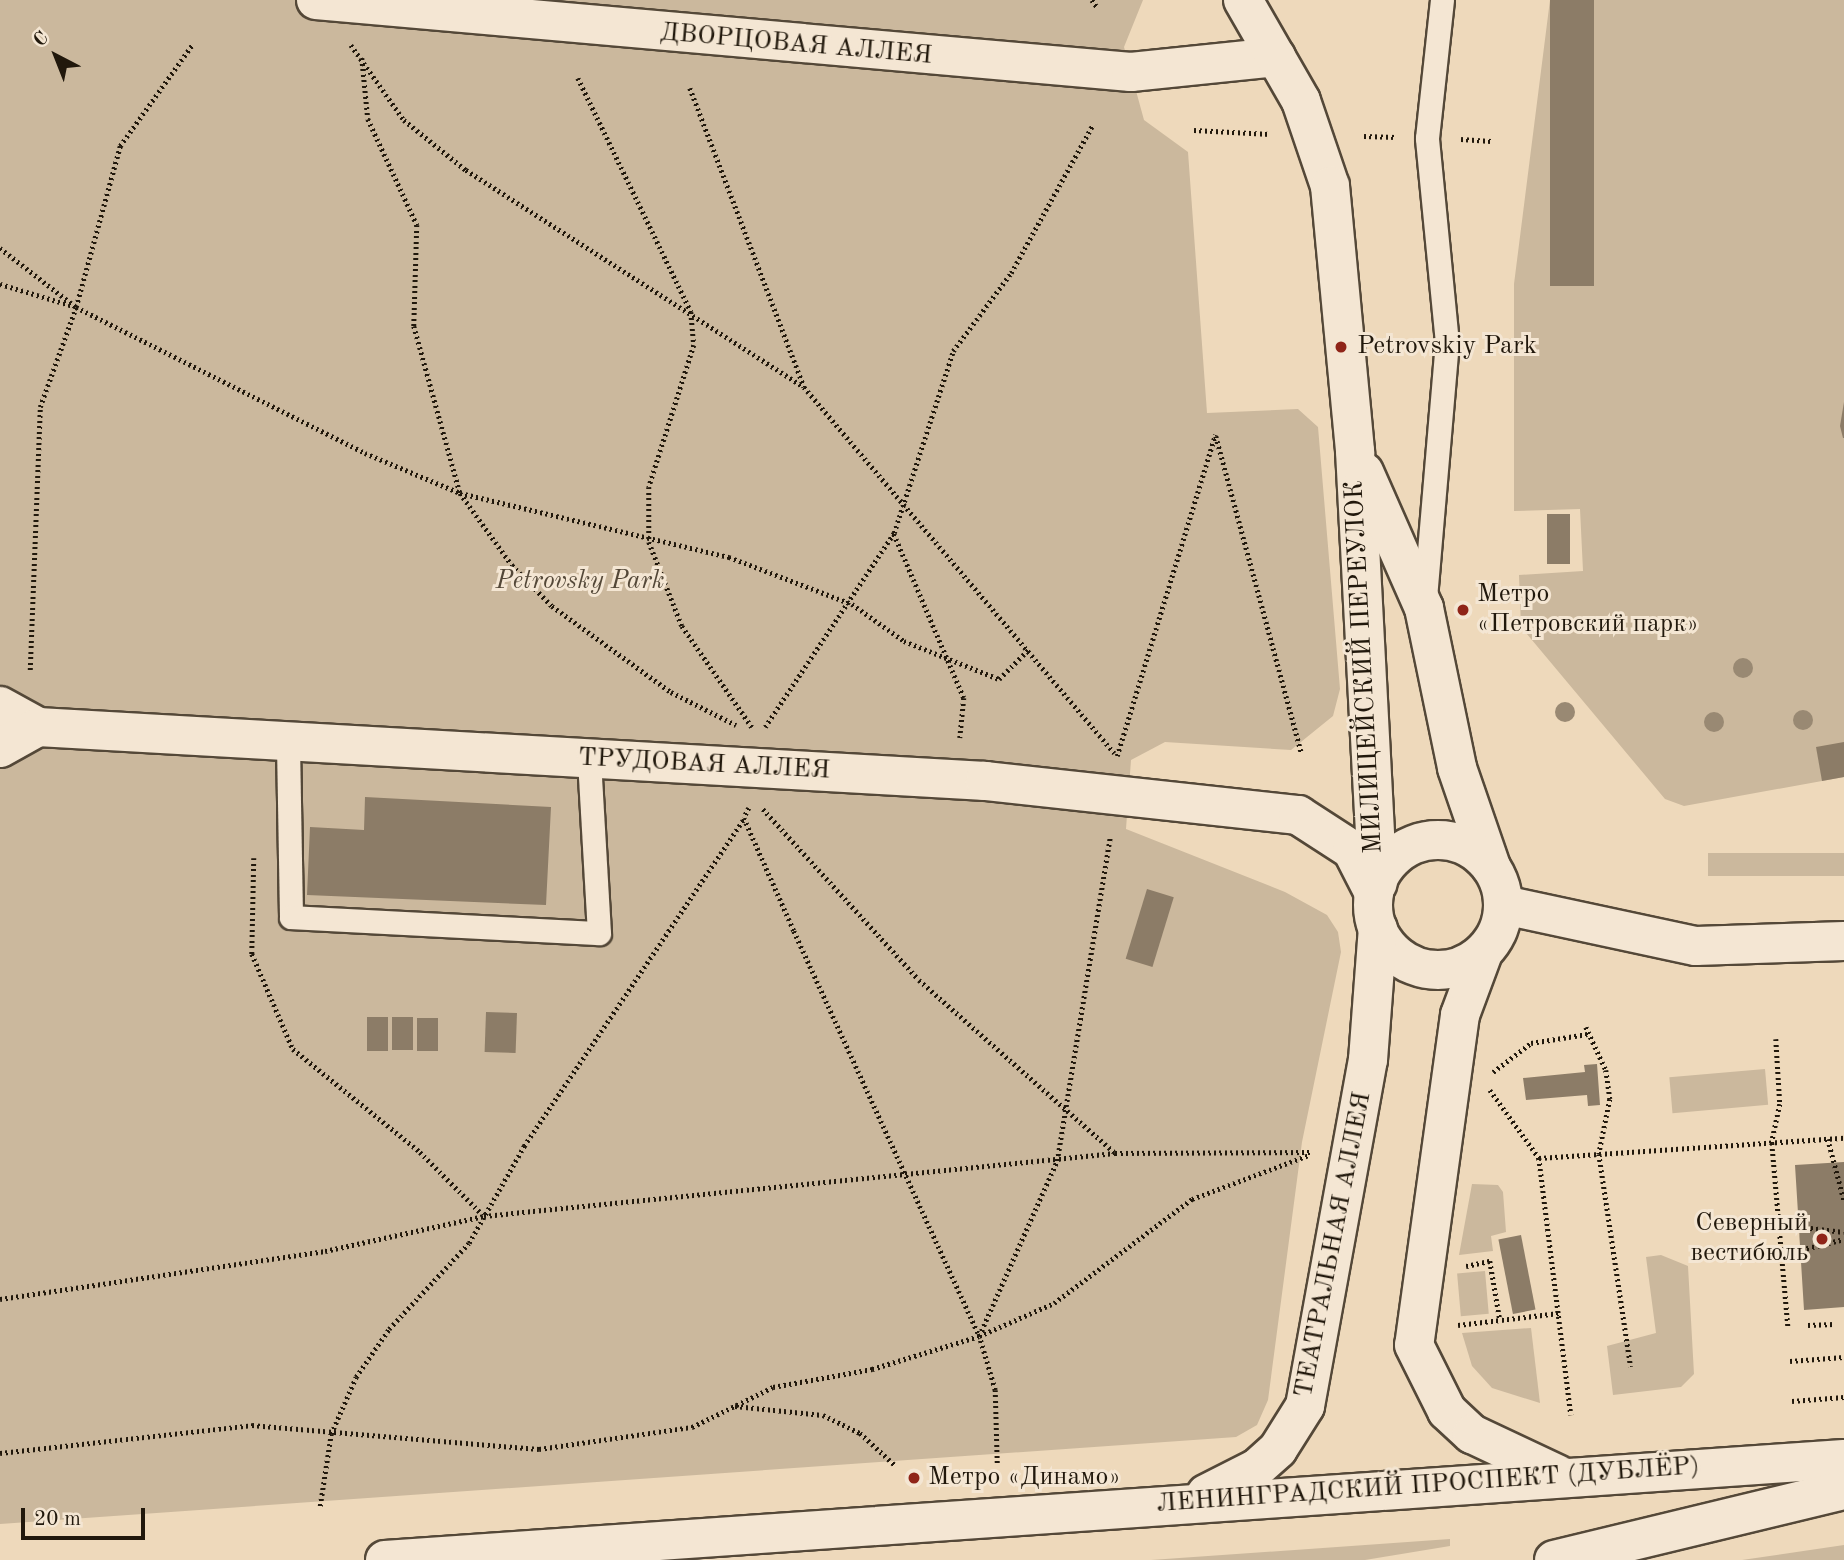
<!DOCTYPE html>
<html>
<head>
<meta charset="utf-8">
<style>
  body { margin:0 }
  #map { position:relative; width:1844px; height:1560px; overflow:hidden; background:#eed9bb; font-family:"Old Standard TT",serif }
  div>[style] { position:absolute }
  .green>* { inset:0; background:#cbb89d; transform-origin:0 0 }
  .building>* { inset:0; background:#8c7c67; transform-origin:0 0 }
  .path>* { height:4.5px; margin-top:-2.25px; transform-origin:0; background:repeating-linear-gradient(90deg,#21180c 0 2px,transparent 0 5.5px) }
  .roads { filter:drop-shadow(2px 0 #544838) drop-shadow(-2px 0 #544838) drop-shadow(0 2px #544838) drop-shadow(0 -2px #544838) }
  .lane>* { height:23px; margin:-11.5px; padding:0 11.5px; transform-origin:11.5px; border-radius:11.5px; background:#f4e6d3 }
  .street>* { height:38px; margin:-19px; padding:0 19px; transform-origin:19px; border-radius:19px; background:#f4e6d3 }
  .secondary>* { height:38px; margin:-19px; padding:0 19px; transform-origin:19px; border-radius:19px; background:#f4e6d3 }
  .secondary>.ring { margin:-19px; padding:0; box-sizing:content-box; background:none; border:38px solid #f4e6d3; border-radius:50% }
  .trees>* { width:20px; height:20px; margin:-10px; border-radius:50%; background:#998973 }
  .dots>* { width:19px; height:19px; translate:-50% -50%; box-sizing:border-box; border:4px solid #f4e6d3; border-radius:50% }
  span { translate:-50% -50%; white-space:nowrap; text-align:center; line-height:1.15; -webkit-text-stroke:6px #f4e6d3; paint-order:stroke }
  .street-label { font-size:26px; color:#21180c }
  .poi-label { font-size:26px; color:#21180c }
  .left { translate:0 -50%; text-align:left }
  .right { translate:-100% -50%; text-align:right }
  .park-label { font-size:26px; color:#544838; font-style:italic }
  .north { position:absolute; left:21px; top:21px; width:70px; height:70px; -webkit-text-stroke:5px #f4e6d3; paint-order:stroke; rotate:318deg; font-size:19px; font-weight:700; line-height:28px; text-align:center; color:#21180c }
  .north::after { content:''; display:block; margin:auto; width:24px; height:32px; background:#21180c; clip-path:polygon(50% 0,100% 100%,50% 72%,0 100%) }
  .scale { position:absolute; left:21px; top:1508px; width:124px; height:32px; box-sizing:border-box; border:4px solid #21180c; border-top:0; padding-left:9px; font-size:21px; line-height:24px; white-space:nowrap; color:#21180c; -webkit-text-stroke:5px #f4e6d3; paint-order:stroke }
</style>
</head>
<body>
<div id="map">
  <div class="green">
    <div style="clip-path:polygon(0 0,1143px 0,1124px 47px,1144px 120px,1188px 152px,1207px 413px,1298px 409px,1318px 427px,1340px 689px,1333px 716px,1291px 750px,1165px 742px,1131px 760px,1126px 829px,1285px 892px,1327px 915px,1338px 932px,1341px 952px,1302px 1142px,1268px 1400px,1257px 1425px,1236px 1437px,0 1524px)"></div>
    <div style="clip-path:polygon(1550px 0,1844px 0,1844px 777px,1684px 806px,1665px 799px,1521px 627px,1519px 575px,1583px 571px,1580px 509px,1514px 511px,1514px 284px)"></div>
    <div style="left:1844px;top:853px;width:23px;height:136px;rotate:90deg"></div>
    <div style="left:1765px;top:1069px;width:36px;height:96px;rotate:85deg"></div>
    <div style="clip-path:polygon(1472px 1184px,1498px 1185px,1503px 1192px,1506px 1232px,1491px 1236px,1493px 1251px,1459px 1255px)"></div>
    <div style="clip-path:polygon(1661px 1255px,1688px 1266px,1694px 1374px,1681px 1387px,1613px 1395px,1607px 1346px,1656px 1333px,1646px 1257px)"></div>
    <div style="left:1485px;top:1271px;width:43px;height:28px;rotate:85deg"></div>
    <div style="clip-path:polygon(1531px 1328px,1540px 1403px,1492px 1388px,1472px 1366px,1462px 1333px)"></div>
    <div style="clip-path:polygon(1450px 1539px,1450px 1546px,1365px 1560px,1151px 1560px)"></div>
    <div style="clip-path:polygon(1844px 1545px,1844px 1560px,1742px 1560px)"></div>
  </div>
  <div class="building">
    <div style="left:1550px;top:0;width:44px;height:286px"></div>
    <div style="clip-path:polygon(1844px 402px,1844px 438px,1843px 438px,1840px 426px)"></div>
    <div style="left:1570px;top:514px;width:50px;height:23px;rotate:90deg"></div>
    <div style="clip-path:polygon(1844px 742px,1844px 777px,1822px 781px,1816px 747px)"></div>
    <div style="clip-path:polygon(365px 797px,551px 807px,546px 905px,307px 895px,310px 827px,364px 830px)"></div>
    <div style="left:1147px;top:889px;width:28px;height:73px;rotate:17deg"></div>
    <div style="left:486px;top:1012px;width:31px;height:40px;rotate:2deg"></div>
    <div style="left:388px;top:1017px;width:34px;height:21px;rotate:90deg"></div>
    <div style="left:392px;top:1017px;width:21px;height:33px"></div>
    <div style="left:417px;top:1018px;width:21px;height:33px"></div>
    <div style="clip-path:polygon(1597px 1064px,1600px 1105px,1588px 1106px,1587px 1095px,1526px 1100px,1523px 1078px,1585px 1072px,1584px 1065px)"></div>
    <div style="clip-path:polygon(1844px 1162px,1844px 1307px,1804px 1310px,1795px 1165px)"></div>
    <div style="left:1521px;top:1235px;width:76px;height:23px;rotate:79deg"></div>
  </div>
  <div class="path">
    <div style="left:1092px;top:0;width:10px;rotate:53deg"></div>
    <div style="left:351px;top:45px;width:92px;rotate:54.8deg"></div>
    <div style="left:404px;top:120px;width:80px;rotate:38.9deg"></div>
    <div style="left:466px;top:170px;width:400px;rotate:32.7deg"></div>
    <div style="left:362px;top:58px;width:61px;rotate:84.4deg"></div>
    <div style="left:368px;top:119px;width:117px;rotate:65.2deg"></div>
    <div style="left:417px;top:225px;width:101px;rotate:91.7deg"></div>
    <div style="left:414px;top:326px;width:173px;rotate:74.6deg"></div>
    <div style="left:460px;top:493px;width:89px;rotate:54.2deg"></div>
    <div style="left:512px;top:565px;width:57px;rotate:45.7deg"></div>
    <div style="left:552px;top:606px;width:147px;rotate:35.9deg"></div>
    <div style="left:671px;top:692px;width:73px;rotate:26.9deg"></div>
    <div style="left:578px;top:78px;width:260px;rotate:64.2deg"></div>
    <div style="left:691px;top:312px;width:33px;rotate:85deg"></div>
    <div style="left:694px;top:345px;width:149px;rotate:107.6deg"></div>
    <div style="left:649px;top:487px;width:55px;rotate:90deg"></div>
    <div style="left:649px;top:542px;width:90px;rotate:68.6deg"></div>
    <div style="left:682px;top:626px;width:123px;rotate:55.3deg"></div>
    <div style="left:690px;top:88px;width:320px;rotate:69.1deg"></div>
    <div style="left:804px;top:387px;width:480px;rotate:49.7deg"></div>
    <div style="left:1194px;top:130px;width:76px;rotate:3deg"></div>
    <div style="left:1364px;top:136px;width:32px;rotate:2deg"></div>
    <div style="left:1461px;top:139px;width:30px;rotate:4deg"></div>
    <div style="left:0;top:248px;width:96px;rotate:37.8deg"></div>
    <div style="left:76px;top:307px;width:324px;rotate:26.8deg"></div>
    <div style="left:365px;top:453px;width:103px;rotate:22.8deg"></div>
    <div style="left:460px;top:493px;width:277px;rotate:13.4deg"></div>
    <div style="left:729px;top:557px;width:132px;rotate:20.9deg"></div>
    <div style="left:852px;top:604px;width:64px;rotate:35.4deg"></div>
    <div style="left:904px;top:641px;width:102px;rotate:21.8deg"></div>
    <div style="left:999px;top:679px;width:41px;rotate:-45deg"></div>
    <div style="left:0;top:284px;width:76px;rotate:16.8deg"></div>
    <div style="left:1216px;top:436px;width:327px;rotate:74.9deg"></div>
    <div style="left:894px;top:534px;width:178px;rotate:66.9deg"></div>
    <div style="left:964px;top:698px;width:40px;rotate:95.7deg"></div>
    <div style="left:30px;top:670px;width:263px;rotate:-87.8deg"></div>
    <div style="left:40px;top:407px;width:106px;rotate:-70.2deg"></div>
    <div style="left:76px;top:307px;width:167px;rotate:-74.7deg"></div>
    <div style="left:120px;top:146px;width:124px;rotate:-54.5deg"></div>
    <div style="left:765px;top:727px;width:233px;rotate:-56.4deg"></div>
    <div style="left:894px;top:533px;width:191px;rotate:-72deg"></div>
    <div style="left:953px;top:351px;width:97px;rotate:-53.4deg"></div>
    <div style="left:1011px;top:273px;width:168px;rotate:-61.1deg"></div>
    <div style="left:1117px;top:756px;width:336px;rotate:-73deg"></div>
    <div style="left:749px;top:808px;width:11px;rotate:117deg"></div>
    <div style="left:744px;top:818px;width:124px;rotate:66.1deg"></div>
    <div style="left:794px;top:931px;width:445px;rotate:65.4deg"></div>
    <div style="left:763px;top:809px;width:231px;rotate:47.6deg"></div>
    <div style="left:919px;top:980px;width:260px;rotate:41.4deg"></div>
    <div style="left:254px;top:858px;width:96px;rotate:91.2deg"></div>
    <div style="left:252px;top:954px;width:103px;rotate:66.7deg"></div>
    <div style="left:293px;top:1049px;width:164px;rotate:39deg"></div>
    <div style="left:420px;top:1152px;width:89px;rotate:45deg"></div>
    <div style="left:1586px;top:1027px;width:47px;rotate:65.1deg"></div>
    <div style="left:1606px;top:1070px;width:29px;rotate:82deg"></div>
    <div style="left:1610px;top:1099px;width:56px;rotate:101.3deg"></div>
    <div style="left:1599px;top:1154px;width:215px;rotate:81.5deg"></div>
    <div style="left:1776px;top:1039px;width:65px;rotate:86.5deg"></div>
    <div style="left:1780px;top:1104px;width:40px;rotate:102deg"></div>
    <div style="left:1772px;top:1143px;width:184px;rotate:85deg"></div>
    <div style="left:1493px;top:1072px;width:48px;rotate:-37.3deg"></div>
    <div style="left:1531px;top:1043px;width:57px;rotate:-9.1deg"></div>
    <div style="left:1490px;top:1090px;width:84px;rotate:54.2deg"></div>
    <div style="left:1539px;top:1158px;width:259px;rotate:82.9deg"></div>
    <div style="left:1828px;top:1139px;width:63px;rotate:75.3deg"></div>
    <div style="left:1539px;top:1158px;width:306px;rotate:-3.8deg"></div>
    <div style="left:1778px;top:1224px;width:66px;rotate:6.9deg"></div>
    <div style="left:1780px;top:1255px;width:66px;rotate:-14deg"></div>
    <div style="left:1466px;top:1266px;width:25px;rotate:-12deg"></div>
    <div style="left:1490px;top:1261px;width:60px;rotate:80.4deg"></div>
    <div style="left:0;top:1299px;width:329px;rotate:-8.4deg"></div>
    <div style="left:325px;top:1251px;width:163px;rotate:-12.4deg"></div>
    <div style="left:484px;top:1216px;width:634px;rotate:-5.7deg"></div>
    <div style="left:1115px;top:1153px;width:197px;rotate:-0.3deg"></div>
    <div style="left:1458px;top:1325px;width:102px;rotate:-6.8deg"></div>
    <div style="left:1808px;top:1325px;width:26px;rotate:-2deg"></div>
    <div style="left:1790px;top:1361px;width:54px;rotate:-4.2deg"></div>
    <div style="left:1792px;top:1401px;width:52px;rotate:-4.4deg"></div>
    <div style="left:735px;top:1406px;width:88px;rotate:5.8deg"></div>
    <div style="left:823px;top:1415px;width:41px;rotate:25.9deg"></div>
    <div style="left:860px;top:1433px;width:49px;rotate:42.5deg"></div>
    <div style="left:0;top:1453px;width:254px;rotate:-6.3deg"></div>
    <div style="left:252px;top:1425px;width:288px;rotate:4.8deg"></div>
    <div style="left:539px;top:1449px;width:155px;rotate:-8.2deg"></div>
    <div style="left:692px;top:1427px;width:90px;rotate:-26.3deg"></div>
    <div style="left:773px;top:1387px;width:101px;rotate:-10.3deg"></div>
    <div style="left:872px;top:1369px;width:112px;rotate:-17.1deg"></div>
    <div style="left:979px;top:1336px;width:82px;rotate:-23.7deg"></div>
    <div style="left:1054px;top:1303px;width:173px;rotate:-37deg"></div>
    <div style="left:1192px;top:1199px;width:125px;rotate:-20.6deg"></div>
    <div style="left:997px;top:1463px;width:73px;rotate:-91.6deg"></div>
    <div style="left:995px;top:1390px;width:56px;rotate:-106.5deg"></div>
    <div style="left:979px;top:1336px;width:192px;rotate:-66deg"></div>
    <div style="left:1057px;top:1161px;width:329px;rotate:-80.7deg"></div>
    <div style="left:320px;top:1506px;width:73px;rotate:-81.3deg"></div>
    <div style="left:331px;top:1434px;width:62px;rotate:-66.3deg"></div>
    <div style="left:356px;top:1377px;width:58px;rotate:-55.5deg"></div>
    <div style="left:389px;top:1329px;width:117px;rotate:-47.1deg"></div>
    <div style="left:469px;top:1243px;width:112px;rotate:-60.4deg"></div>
    <div style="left:524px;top:1146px;width:394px;rotate:-56.1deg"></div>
  </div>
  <div class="roads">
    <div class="lane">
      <div style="left:1425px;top:598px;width:256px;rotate:-85.1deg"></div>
      <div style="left:1447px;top:343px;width:206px;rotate:-95.6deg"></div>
      <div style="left:1427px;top:138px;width:139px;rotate:-83.8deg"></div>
      <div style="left:288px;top:744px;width:173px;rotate:89deg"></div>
      <div style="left:291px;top:917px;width:308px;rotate:3deg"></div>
      <div style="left:599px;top:933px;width:175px;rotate:-93.3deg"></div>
    </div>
    <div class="street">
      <div style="left:316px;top:0;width:818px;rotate:5.05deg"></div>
      <div style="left:1131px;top:72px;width:146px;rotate:-5.9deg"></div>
      <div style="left:0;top:706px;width:43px;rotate:28.9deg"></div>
      <div style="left:38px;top:727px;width:949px;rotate:3.26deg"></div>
      <div style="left:985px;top:781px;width:315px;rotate:6.2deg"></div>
      <div style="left:1298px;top:815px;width:64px;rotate:32.9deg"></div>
      <div style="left:1352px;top:850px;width:48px;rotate:62.9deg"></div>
      <div style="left:0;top:748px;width:43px;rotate:-28.9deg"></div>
      <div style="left:1504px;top:905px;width:196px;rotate:12.1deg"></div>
      <div style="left:1696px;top:946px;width:148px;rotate:-1.9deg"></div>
    </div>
    <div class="secondary">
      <div style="left:1243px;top:0;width:116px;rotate:60.1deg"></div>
      <div style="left:1301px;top:101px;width:90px;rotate:71.2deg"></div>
      <div style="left:1330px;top:186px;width:266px;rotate:84.6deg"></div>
      <div style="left:1355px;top:451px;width:433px;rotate:87deg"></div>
      <div style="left:1364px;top:472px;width:149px;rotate:66.2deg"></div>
      <div style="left:1424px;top:608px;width:163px;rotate:78.3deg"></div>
      <div style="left:1457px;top:768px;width:105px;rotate:71deg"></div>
      <div class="ring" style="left:1373px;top:840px;width:92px;height:92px"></div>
      <div style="left:1483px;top:953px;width:66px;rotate:110.4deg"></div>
      <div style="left:1460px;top:1015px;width:333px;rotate:97.9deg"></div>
      <div style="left:1414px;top:1345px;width:74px;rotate:63.4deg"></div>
      <div style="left:1447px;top:1411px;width:34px;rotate:43deg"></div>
      <div style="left:1472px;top:1434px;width:94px;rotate:25.2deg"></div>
      <div style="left:1206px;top:1494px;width:57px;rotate:-27deg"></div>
      <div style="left:1257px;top:1468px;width:28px;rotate:-42deg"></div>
      <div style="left:1278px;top:1449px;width:51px;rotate:-57.9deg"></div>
      <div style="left:1305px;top:1406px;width:352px;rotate:-79.7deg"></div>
      <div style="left:1368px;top:1060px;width:132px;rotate:-85.7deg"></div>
      <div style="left:385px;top:1560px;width:1462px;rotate:-3.96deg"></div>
      <div style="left:1554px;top:1560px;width:298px;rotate:-13.6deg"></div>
    </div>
  </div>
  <div class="trees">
    <div style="left:1743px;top:668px"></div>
    <div style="left:1565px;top:712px"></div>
    <div style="left:1803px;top:720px"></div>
    <div style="left:1714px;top:722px"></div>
  </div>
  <div class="dots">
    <div style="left:1341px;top:347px;background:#8f2418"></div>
    <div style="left:1463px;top:610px;background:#8f2418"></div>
    <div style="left:1822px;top:1239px;background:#8f2418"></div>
    <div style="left:914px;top:1478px;background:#8f2418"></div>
  </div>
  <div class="street-label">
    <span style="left:796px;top:45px;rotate:5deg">ДВОРЦОВАЯ АЛЛЕЯ</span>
    <span style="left:1365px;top:667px;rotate:-93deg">МИЛИЦЕЙСКИЙ ПЕРЕУЛОК</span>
    <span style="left:704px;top:765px;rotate:3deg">ТРУДОВАЯ АЛЛЕЯ</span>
    <span style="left:1334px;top:1245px;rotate:-79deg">ТЕАТРАЛЬНАЯ АЛЛЕЯ</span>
    <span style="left:1428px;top:1486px;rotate:-4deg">ЛЕНИНГРАДСКИЙ ПРОСПЕКТ (ДУБЛЁР)</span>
  </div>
  <div class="poi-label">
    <span class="left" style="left:1357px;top:347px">Petrovskiy Park</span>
    <span class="left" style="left:1477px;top:610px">Метро<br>«Петровский парк»</span>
    <span class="right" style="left:1808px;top:1239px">Cеверный<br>вестибюль</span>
    <span class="left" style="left:928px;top:1478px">Метро «Динамо»</span>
  </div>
  <div class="park-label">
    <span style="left:580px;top:582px">Petrovsky Park</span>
  </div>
  <div class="north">С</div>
  <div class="scale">20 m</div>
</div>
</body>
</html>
